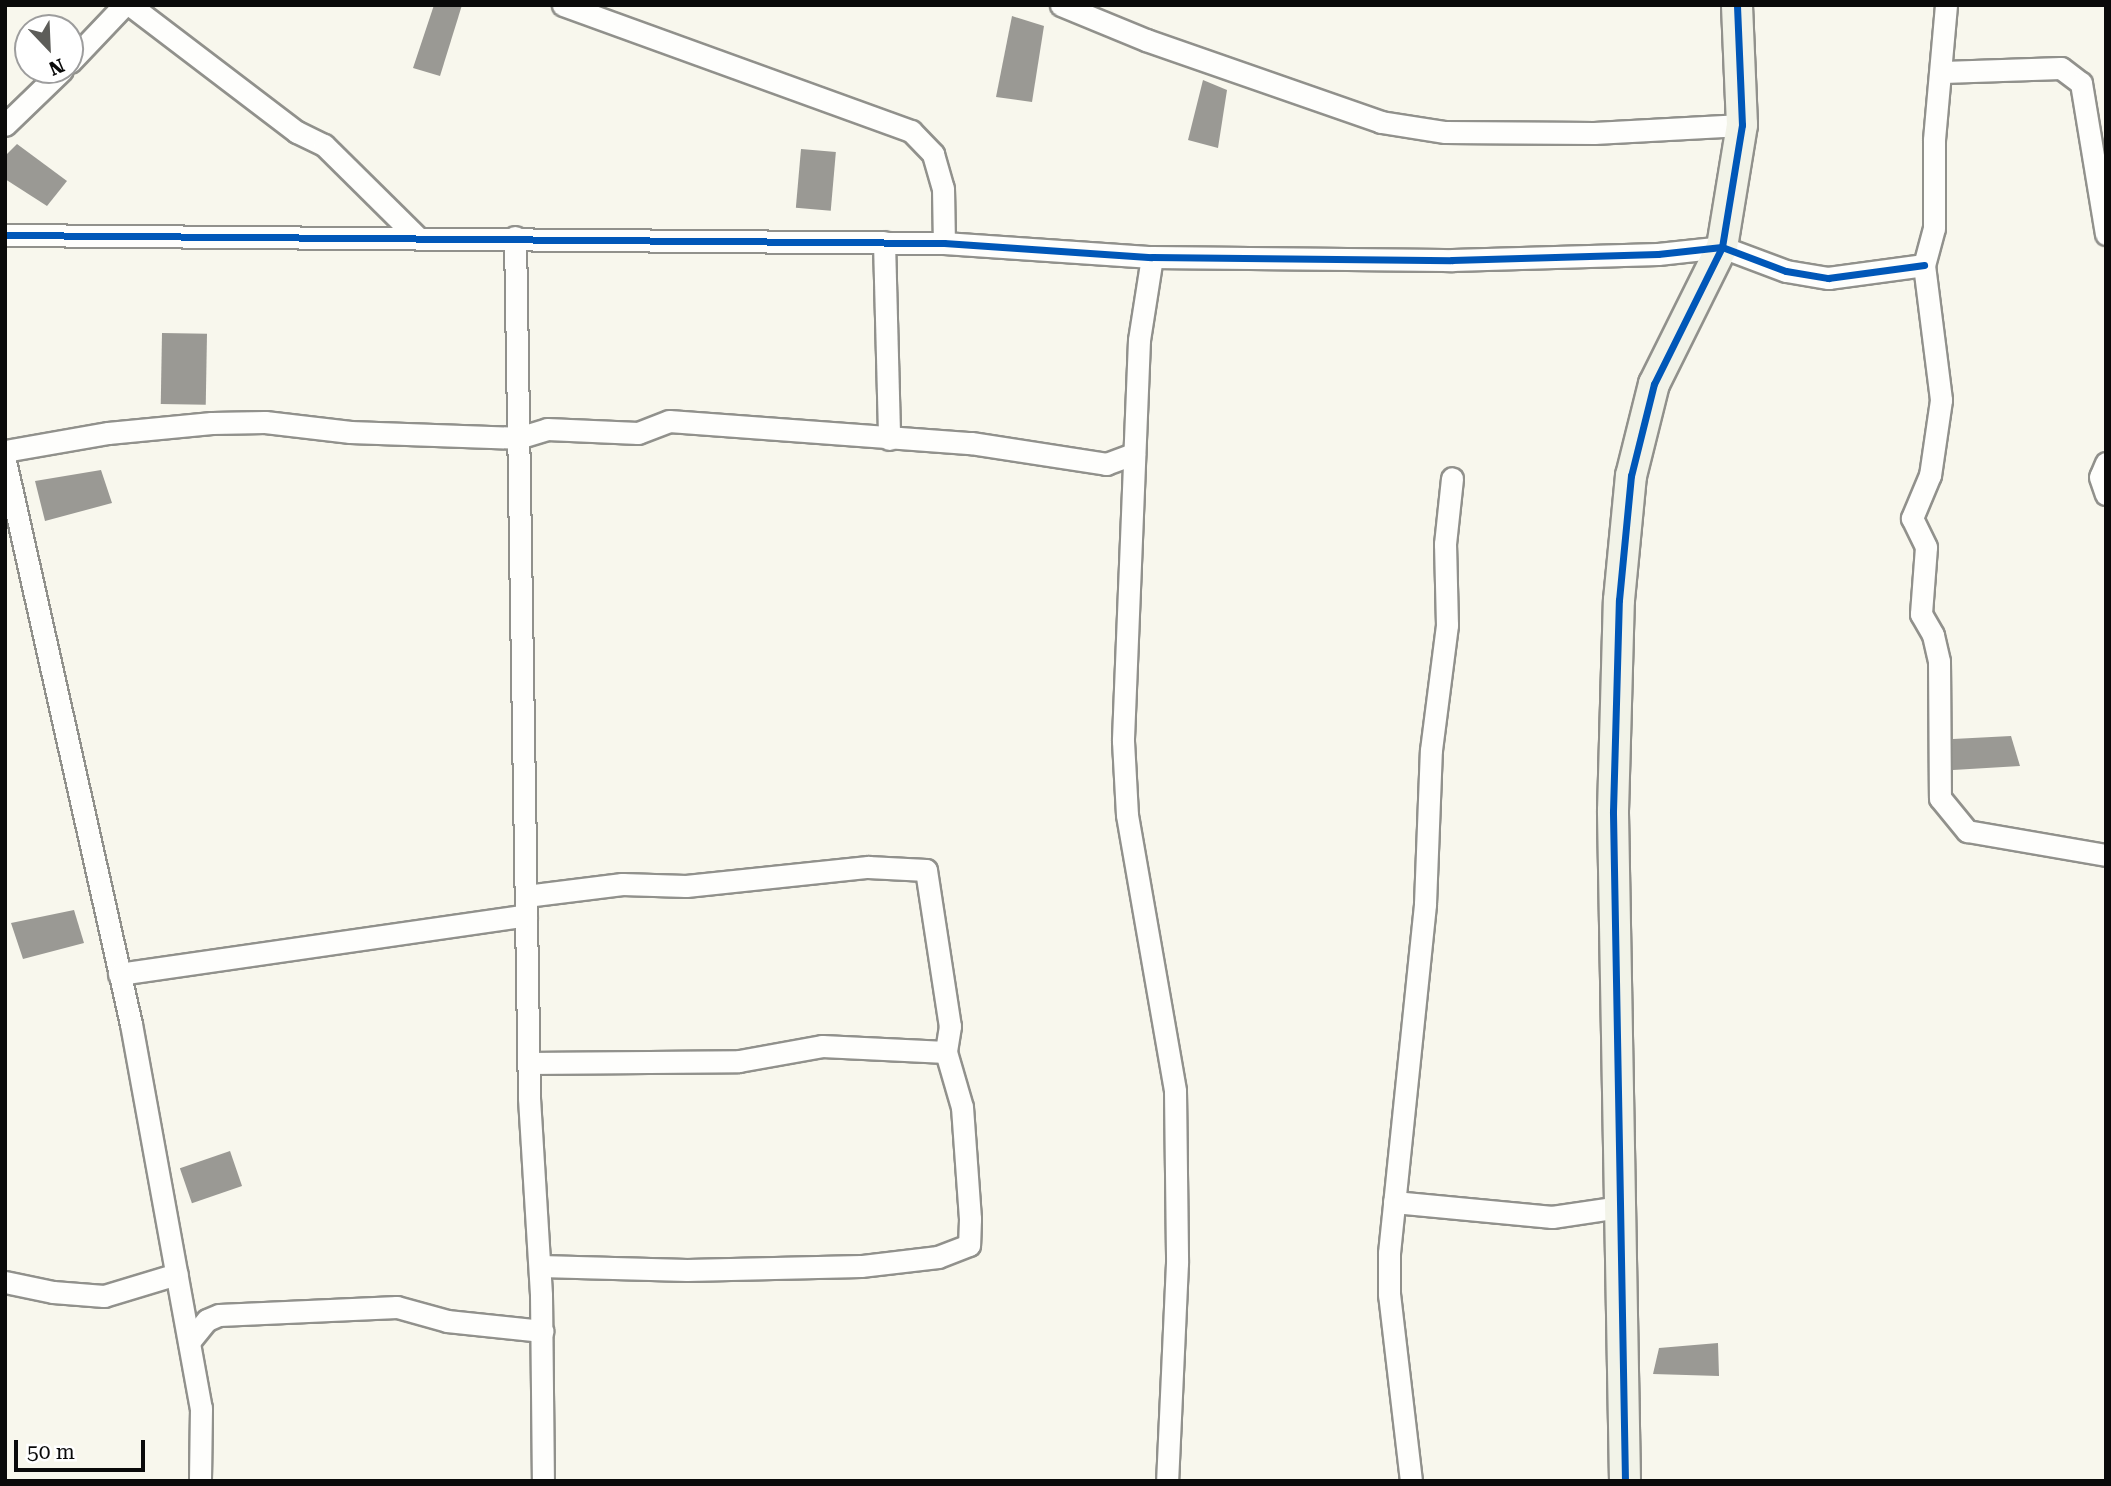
<!DOCTYPE html>
<html>
<head>
<meta charset="utf-8">
<style>
  body { margin:0 }
  #map { position:relative; width:2111px; height:1486px; overflow:hidden; background:#f8f7ed; font-family:"Roboto Serif",serif }
  div>[style] { position:absolute }
  .building>* { inset:0; background:#9a9994; transform-origin:0 0 }
  .roads { filter:drop-shadow(2px 0 #91918c) drop-shadow(-2px 0 #91918c) drop-shadow(0 2px #91918c) drop-shadow(0 -2px #91918c) }
  .street>* { height:21px; margin:-10.5px; padding:0 10.5px; transform-origin:10.5px; border-radius:10.5px; background:#fefefc }
  .secondary>* { height:30px; margin:-15px; padding:0 15px; transform-origin:15px; border-radius:15px; background:#f2f3e8 }
  .cycleway>* { height:7px; margin:-3.5px; padding:0 3.5px; transform-origin:3.5px; border-radius:3.5px; background:#0057b8 }
  span { translate:-50% -50%; white-space:nowrap; text-align:center; line-height:1.15; -webkit-text-stroke:7px #fff; paint-order:stroke }
  .frame { position:absolute; inset:0; border:7px solid #0a0a0a; pointer-events:none }
  .north { position:absolute; left:14px; top:14px; width:70px; height:70px; box-sizing:border-box; background:#fff; border:2px solid #9d9d9d; border-radius:50%; rotate:157deg; font-size:19px; font-weight:700; line-height:28px; text-align:center; color:#0a0a0a }
  .north::after { content:''; display:block; margin:auto; width:24px; height:32px; background:#5d5d59; clip-path:polygon(50% 0,100% 100%,50% 72%,0 100%) }
  .scale { position:absolute; left:14px; top:1440px; width:131px; height:32px; box-sizing:border-box; border:4px solid #0a0a0a; border-top:0; padding-left:9px; font-size:21px; line-height:24px; white-space:nowrap; color:#0a0a0a; -webkit-text-stroke:5px #fff; paint-order:stroke }
</style>
</head>
<body>
<div id="map">
  <div class="building">
    <div style="clip-path:polygon(434px 5px,462px 5px,440px 76px,413px 68px)"></div>
    <div style="clip-path:polygon(1012px 16px,1044px 26px,1032px 102px,996px 97px)"></div>
    <div style="clip-path:polygon(1203px 80px,1227px 90px,1218px 148px,1188px 140px)"></div>
    <div style="clip-path:polygon(17px 144px,67px 181px,47px 206px,5px 179px,5px 156px)"></div>
    <div style="left:801px;top:149px;width:35px;height:59px;rotate:5deg"></div>
    <div style="left:162px;top:333px;width:45px;height:71px;rotate:1deg"></div>
    <div style="clip-path:polygon(101px 470px,112px 503px,45px 521px,35px 481px)"></div>
    <div style="clip-path:polygon(2011px 736px,2020px 766px,1953px 770px,1953px 739px)"></div>
    <div style="clip-path:polygon(74px 910px,84px 943px,23px 959px,11px 923px)"></div>
    <div style="left:230px;top:1151px;width:37px;height:53px;rotate:71deg"></div>
    <div style="clip-path:polygon(1718px 1343px,1719px 1376px,1653px 1374px,1659px 1348px)"></div>
  </div>
  <div class="roads">
    <div class="street">
      <div style="left:130px;top:5px;width:210px;rotate:37.3deg"></div>
      <div style="left:297px;top:132px;width:30px;rotate:26deg"></div>
      <div style="left:324px;top:145px;width:131px;rotate:44.7deg"></div>
      <div style="left:563px;top:5px;width:370px;rotate:19.9deg"></div>
      <div style="left:911px;top:131px;width:32px;rotate:46deg"></div>
      <div style="left:933px;top:154px;width:35px;rotate:74deg"></div>
      <div style="left:943px;top:188px;width:55px;rotate:89deg"></div>
      <div style="left:1061px;top:5px;width:92px;rotate:22.4deg"></div>
      <div style="left:1146px;top:40px;width:249px;rotate:19.2deg"></div>
      <div style="left:1381px;top:122px;width:65px;rotate:8.9deg"></div>
      <div style="left:1445px;top:132px;width:149px;rotate:0.4deg"></div>
      <div style="left:1594px;top:133px;width:148px;rotate:-3.1deg"></div>
      <div style="left:1946px;top:5px;width:136px;rotate:95.1deg"></div>
      <div style="left:1934px;top:140px;width:88px;rotate:90deg"></div>
      <div style="left:1934px;top:228px;width:38px;rotate:105deg"></div>
      <div style="left:1924px;top:265px;width:136px;rotate:82.8deg"></div>
      <div style="left:1941px;top:400px;width:76px;rotate:98.3deg"></div>
      <div style="left:1930px;top:475px;width:47px;rotate:112.7deg"></div>
      <div style="left:1912px;top:518px;width:32px;rotate:64deg"></div>
      <div style="left:1926px;top:547px;width:67px;rotate:94.3deg"></div>
      <div style="left:1921px;top:614px;width:24px;rotate:60deg"></div>
      <div style="left:1933px;top:635px;width:27px;rotate:77deg"></div>
      <div style="left:1939px;top:661px;width:137px;rotate:89.6deg"></div>
      <div style="left:1940px;top:798px;width:43px;rotate:50.7deg"></div>
      <div style="left:1967px;top:831px;width:141px;rotate:9.8deg"></div>
      <div style="left:70px;top:62px;width:79px;rotate:-46.5deg"></div>
      <div style="left:1943px;top:72px;width:118px;rotate:-1.9deg"></div>
      <div style="left:2061px;top:68px;width:25px;rotate:37deg"></div>
      <div style="left:2081px;top:83px;width:153px;rotate:80.6deg"></div>
      <div style="left:5px;top:125px;width:79px;rotate:-44deg"></div>
      <div style="left:5px;top:235px;width:939px;rotate:0.49deg"></div>
      <div style="left:944px;top:243px;width:208px;rotate:3.9deg"></div>
      <div style="left:1152px;top:257px;width:300px;rotate:0.6deg"></div>
      <div style="left:1452px;top:260px;width:206px;rotate:-1.7deg"></div>
      <div style="left:1658px;top:254px;width:64px;rotate:-6.2deg"></div>
      <div style="left:1722px;top:247px;width:68px;rotate:20.6deg"></div>
      <div style="left:1786px;top:271px;width:43px;rotate:9.5deg"></div>
      <div style="left:1828px;top:278px;width:97px;rotate:-7.7deg"></div>
      <div style="left:515px;top:237px;width:861px;rotate:89.07deg"></div>
      <div style="left:529px;top:1098px;width:197px;rotate:86.5deg"></div>
      <div style="left:541px;top:1295px;width:186px;rotate:89.4deg"></div>
      <div style="left:884px;top:242px;width:197px;rotate:88.5deg"></div>
      <div style="left:1152px;top:257px;width:84px;rotate:98.9deg"></div>
      <div style="left:1139px;top:340px;width:401px;rotate:92.3deg"></div>
      <div style="left:1123px;top:741px;width:74px;rotate:86.9deg"></div>
      <div style="left:1127px;top:815px;width:280px;rotate:80.1deg"></div>
      <div style="left:1175px;top:1091px;width:172px;rotate:89.3deg"></div>
      <div style="left:1177px;top:1263px;width:218px;rotate:92.6deg"></div>
      <div style="left:5px;top:451px;width:105px;rotate:-9.9deg"></div>
      <div style="left:108px;top:433px;width:104px;rotate:-5.5deg"></div>
      <div style="left:212px;top:423px;width:53px;rotate:-1.1deg"></div>
      <div style="left:265px;top:422px;width:86px;rotate:6.7deg"></div>
      <div style="left:350px;top:432px;width:168px;rotate:2deg"></div>
      <div style="left:518px;top:438px;width:30px;rotate:-17deg"></div>
      <div style="left:547px;top:429px;width:91px;rotate:2.5deg"></div>
      <div style="left:638px;top:433px;width:33px;rotate:-21deg"></div>
      <div style="left:669px;top:421px;width:303px;rotate:4.2deg"></div>
      <div style="left:971px;top:443px;width:137px;rotate:8.8deg"></div>
      <div style="left:1106px;top:464px;width:30px;rotate:-20deg"></div>
      <div style="left:5px;top:461px;width:577px;rotate:77.39deg"></div>
      <div style="left:131px;top:1024px;width:390px;rotate:79.7deg"></div>
      <div style="left:201px;top:1408px;width:73px;rotate:90.8deg"></div>
      <div style="left:2106px;top:463px;width:15px;rotate:113deg"></div>
      <div style="left:2100px;top:477px;width:18px;rotate:71deg"></div>
      <div style="left:526px;top:896px;width:97px;rotate:-7.1deg"></div>
      <div style="left:622px;top:884px;width:64px;rotate:1.8deg"></div>
      <div style="left:686px;top:886px;width:183px;rotate:-6deg"></div>
      <div style="left:868px;top:867px;width:58px;rotate:3deg"></div>
      <div style="left:926px;top:870px;width:158px;rotate:81.3deg"></div>
      <div style="left:950px;top:1026px;width:26px;rotate:99deg"></div>
      <div style="left:119px;top:974px;width:411px;rotate:-8.2deg"></div>
      <div style="left:528px;top:1063px;width:211px;rotate:-0.5deg"></div>
      <div style="left:739px;top:1061px;width:84px;rotate:-10.2deg"></div>
      <div style="left:822px;top:1046px;width:124px;rotate:2.8deg"></div>
      <div style="left:946px;top:1052px;width:57px;rotate:73.8deg"></div>
      <div style="left:962px;top:1107px;width:112px;rotate:85.9deg"></div>
      <div style="left:970px;top:1219px;width:26px;rotate:92deg"></div>
      <div style="left:969px;top:1245px;width:33px;rotate:159deg"></div>
      <div style="left:938px;top:1257px;width:78px;rotate:173.3deg"></div>
      <div style="left:861px;top:1266px;width:174px;rotate:178.7deg"></div>
      <div style="left:687px;top:1270px;width:147px;rotate:-178.4deg"></div>
      <div style="left:1394px;top:1202px;width:159px;rotate:5.4deg"></div>
      <div style="left:1552px;top:1217px;width:69px;rotate:-8.4deg"></div>
      <div style="left:5px;top:1282px;width:49px;rotate:11.8deg"></div>
      <div style="left:53px;top:1292px;width:51px;rotate:4.5deg"></div>
      <div style="left:104px;top:1296px;width:76px;rotate:-16.8deg"></div>
      <div style="left:189px;top:1342px;width:28px;rotate:-51deg"></div>
      <div style="left:207px;top:1320px;width:13px;rotate:-23deg"></div>
      <div style="left:219px;top:1315px;width:178px;rotate:-2.6deg"></div>
      <div style="left:397px;top:1307px;width:52px;rotate:15.6deg"></div>
      <div style="left:447px;top:1321px;width:96px;rotate:6deg"></div>
      <div style="left:1411px;top:1481px;width:187px;rotate:-96.7deg"></div>
      <div style="left:1389px;top:1295px;width:42px;rotate:-90deg"></div>
      <div style="left:1389px;top:1253px;width:351px;rotate:-84.1deg"></div>
      <div style="left:1425px;top:904px;width:154px;rotate:-87.8deg"></div>
      <div style="left:1431px;top:750px;width:126px;rotate:-82.7deg"></div>
      <div style="left:1447px;top:625px;width:81px;rotate:-91.4deg"></div>
      <div style="left:1445px;top:544px;width:66px;rotate:-83.9deg"></div>
    </div>
    <div class="secondary">
      <div style="left:1625px;top:1481px;width:670px;rotate:-91.03deg"></div>
      <div style="left:1613px;top:811px;width:211px;rotate:-88.4deg"></div>
      <div style="left:1619px;top:600px;width:125px;rotate:-84.5deg"></div>
      <div style="left:1631px;top:476px;width:95px;rotate:-76deg"></div>
      <div style="left:1654px;top:384px;width:153px;rotate:-63.6deg"></div>
      <div style="left:1722px;top:247px;width:124px;rotate:-80.7deg"></div>
      <div style="left:1742px;top:125px;width:120px;rotate:-92.4deg"></div>
    </div>
  </div>
  <div class="cycleway">
    <div style="left:5px;top:235px;width:939px;rotate:0.49deg"></div>
    <div style="left:944px;top:243px;width:208px;rotate:3.9deg"></div>
    <div style="left:1152px;top:257px;width:300px;rotate:0.6deg"></div>
    <div style="left:1452px;top:260px;width:206px;rotate:-1.7deg"></div>
    <div style="left:1658px;top:254px;width:64px;rotate:-6.2deg"></div>
    <div style="left:1722px;top:247px;width:68px;rotate:20.6deg"></div>
    <div style="left:1786px;top:271px;width:43px;rotate:9.5deg"></div>
    <div style="left:1828px;top:278px;width:97px;rotate:-7.7deg"></div>
    <div style="left:1625px;top:1481px;width:670px;rotate:-91.03deg"></div>
    <div style="left:1613px;top:811px;width:211px;rotate:-88.4deg"></div>
    <div style="left:1619px;top:600px;width:125px;rotate:-84.5deg"></div>
    <div style="left:1631px;top:476px;width:95px;rotate:-76deg"></div>
    <div style="left:1654px;top:384px;width:153px;rotate:-63.6deg"></div>
    <div style="left:1722px;top:247px;width:124px;rotate:-80.7deg"></div>
    <div style="left:1742px;top:125px;width:120px;rotate:-92.4deg"></div>
  </div>
  <div class="frame"></div>
  <div class="north">N</div>
  <div class="scale">50 m</div>
</div>
</body>
</html>
